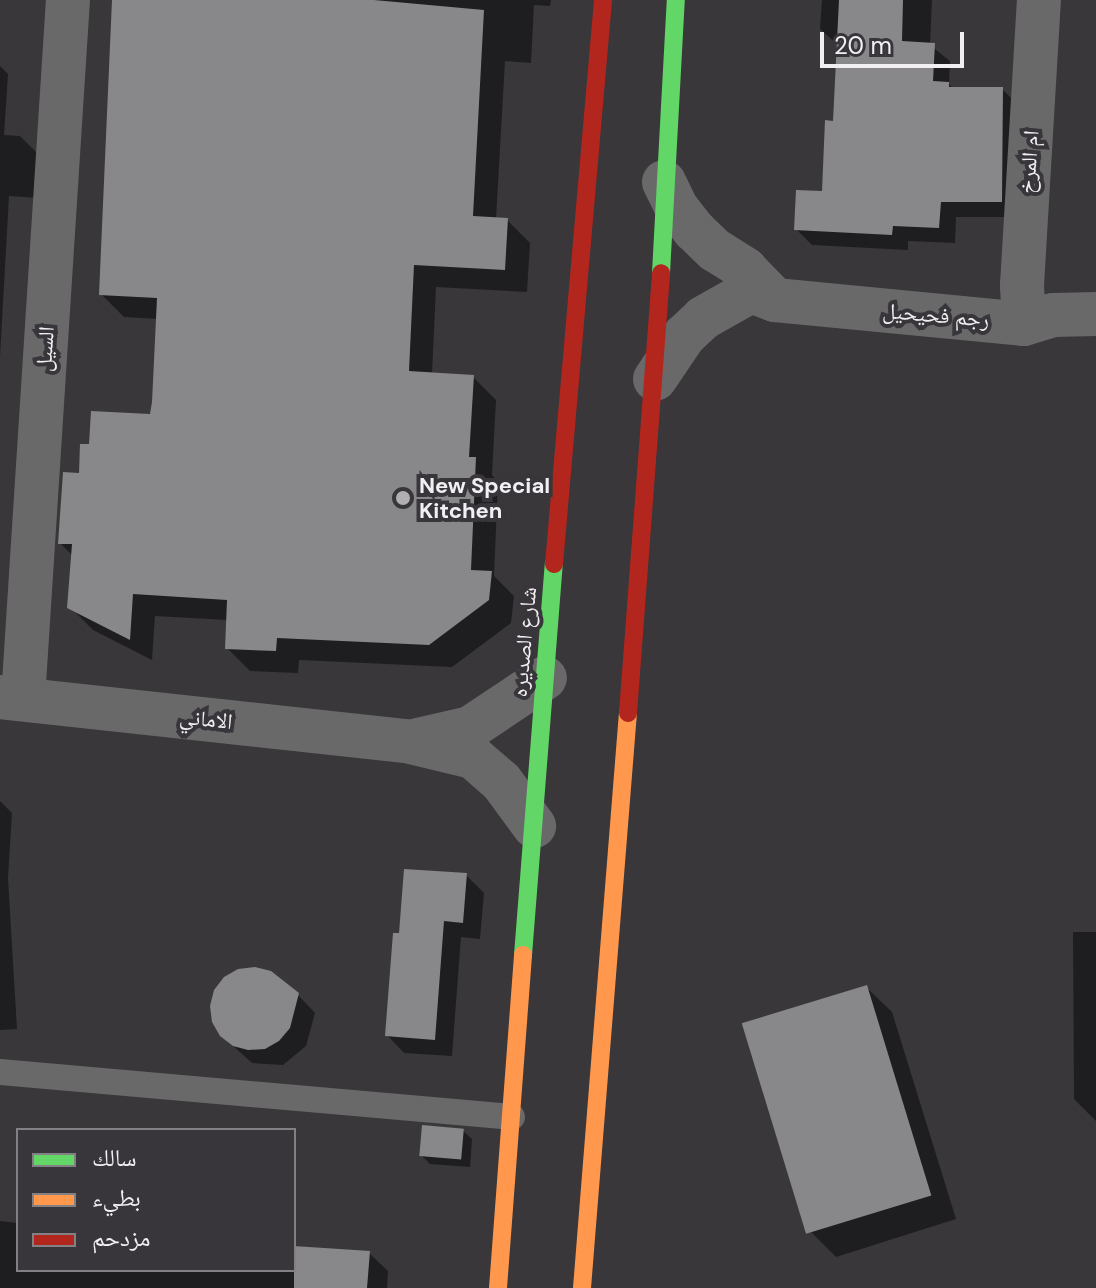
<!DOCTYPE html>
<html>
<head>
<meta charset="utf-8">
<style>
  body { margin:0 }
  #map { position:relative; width:1096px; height:1288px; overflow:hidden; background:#39373a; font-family:"DM Sans","Noto Naskh Arabic",sans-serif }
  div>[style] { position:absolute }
  .shadow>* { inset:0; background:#0007 }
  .building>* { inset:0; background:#888789; transform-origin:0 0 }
  .lane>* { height:26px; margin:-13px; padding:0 13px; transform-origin:13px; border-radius:13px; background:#6a696a }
  .street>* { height:44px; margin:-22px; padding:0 22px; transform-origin:22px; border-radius:22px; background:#6a696a }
  .fast>* { height:18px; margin:-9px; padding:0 9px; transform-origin:9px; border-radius:9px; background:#63d668 }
  .slow>* { height:18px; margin:-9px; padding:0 9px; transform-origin:9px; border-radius:9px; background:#ff974d }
  .jam>* { height:18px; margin:-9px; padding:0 9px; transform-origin:9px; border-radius:9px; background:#b3261e }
  .dots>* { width:22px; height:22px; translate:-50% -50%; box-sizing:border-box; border:4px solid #39363b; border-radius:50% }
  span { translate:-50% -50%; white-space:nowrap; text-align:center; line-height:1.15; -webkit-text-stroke:8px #39363b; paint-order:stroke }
  .street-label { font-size:22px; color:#f1eff2 }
  .poi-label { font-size:22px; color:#f1eff2; font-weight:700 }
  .left { translate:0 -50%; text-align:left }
  .legend { position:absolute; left:16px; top:1128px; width:280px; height:144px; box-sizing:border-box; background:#39363b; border:2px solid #838084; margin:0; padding:10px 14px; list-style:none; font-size:24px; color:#f1eff2 }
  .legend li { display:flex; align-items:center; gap:16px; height:40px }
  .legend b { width:40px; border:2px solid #838084 }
  .scale { position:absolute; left:820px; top:32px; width:144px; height:36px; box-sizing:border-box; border:4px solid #f1eff2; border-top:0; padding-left:10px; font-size:24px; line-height:28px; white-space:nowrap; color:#f1eff2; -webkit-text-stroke:6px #39363b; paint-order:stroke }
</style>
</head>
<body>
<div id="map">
  <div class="shadow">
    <div style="clip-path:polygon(115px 0,551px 0,550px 6px,534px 5px,531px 63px,505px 61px,496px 219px,507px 220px,530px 243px,527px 292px,436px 287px,432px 374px,473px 377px,496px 400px,492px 475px,498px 482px,494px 576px,514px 596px,511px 623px,452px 667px,299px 660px,298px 673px,250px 671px,227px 648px,228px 620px,155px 616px,152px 660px,93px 630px,70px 607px,73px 556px,60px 543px,91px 446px,152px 416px,158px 319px,124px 317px,101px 294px)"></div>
    <div style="clip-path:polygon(822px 0,932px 0,930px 45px,950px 61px,949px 84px,953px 89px,1002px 89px,1018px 105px,1017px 217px,956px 217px,955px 243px,908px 241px,908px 250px,812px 245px,796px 229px,824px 193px,835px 123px,838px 45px,820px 29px)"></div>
    <div style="clip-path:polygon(0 66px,8px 74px,4px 135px,20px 136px,42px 158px,38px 198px,9px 196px,0 357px)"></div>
    <div style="clip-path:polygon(0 801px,12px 813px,8px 878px,17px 1029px,0 1030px)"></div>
    <div style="clip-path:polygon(466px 875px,484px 893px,480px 939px,461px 937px,452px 1056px,404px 1053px,387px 1035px,401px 936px)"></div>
    <div style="clip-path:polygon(1073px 932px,1096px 932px,1096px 1121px,1074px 1099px)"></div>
    <div style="clip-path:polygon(867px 988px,892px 1012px,956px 1219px,836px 1257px,811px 1232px)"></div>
    <div style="clip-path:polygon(298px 995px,315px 1013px,306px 1046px,283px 1065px,252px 1063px,221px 1035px)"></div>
    <div style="clip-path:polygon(463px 1131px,472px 1139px,470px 1167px,430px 1164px,422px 1156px)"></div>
    <div style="clip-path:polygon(0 1221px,18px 1223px,18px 1270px,294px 1270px,294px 1246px,369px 1253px,388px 1271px,387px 1288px,0 1288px)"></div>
  </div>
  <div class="building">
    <div style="clip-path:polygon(112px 0,374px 0,484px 10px,473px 216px,508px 218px,505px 270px,414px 265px,409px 371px,474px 375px,469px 457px,476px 457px,471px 570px,492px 571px,489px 600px,429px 645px,277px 638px,276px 651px,225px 649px,227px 600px,133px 594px,130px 640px,67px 608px,72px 544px,58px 544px,63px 472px,79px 473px,80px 444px,89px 444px,91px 411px,150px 414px,152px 402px,157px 298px,99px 295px)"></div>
    <div style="clip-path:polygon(839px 0,903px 0,902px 41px,935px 43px,933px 81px,949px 82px,949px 87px,1003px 87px,1002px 202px,941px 202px,939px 228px,893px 226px,892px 235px,794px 230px,796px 190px,822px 191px,825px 120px,833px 121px)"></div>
    <div style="clip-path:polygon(404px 869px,467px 873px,463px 923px,444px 921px,435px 1040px,385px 1036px,393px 933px,399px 933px)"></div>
    <div style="clip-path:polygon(255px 967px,271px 971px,299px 993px,290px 1028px,279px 1041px,265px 1049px,248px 1050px,233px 1046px,220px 1036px,212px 1022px,210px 1006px,214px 990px,224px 977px,238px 969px)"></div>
    <div style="left:867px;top:985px;width:220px;height:131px;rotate:73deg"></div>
    <div style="left:422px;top:1125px;width:42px;height:31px;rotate:5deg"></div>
    <div style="clip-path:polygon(294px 1246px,370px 1251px,367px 1288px,294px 1288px)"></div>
  </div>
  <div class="lane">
    <div style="left:0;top:1072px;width:514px;rotate:5.02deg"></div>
  </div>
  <div class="street">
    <div style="left:664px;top:182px;width:28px;rotate:64deg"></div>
    <div style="left:676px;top:207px;width:29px;rotate:52deg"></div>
    <div style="left:694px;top:230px;width:29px;rotate:44deg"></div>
    <div style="left:715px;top:250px;width:36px;rotate:32deg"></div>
    <div style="left:745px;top:269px;width:43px;rotate:45.9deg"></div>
    <div style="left:1024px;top:324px;width:39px;rotate:-93deg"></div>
    <div style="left:1022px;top:285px;width:286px;rotate:-86.6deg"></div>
    <div style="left:655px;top:379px;width:52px;rotate:-56deg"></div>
    <div style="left:684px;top:336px;width:26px;rotate:-43deg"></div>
    <div style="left:703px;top:318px;width:55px;rotate:-29.4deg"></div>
    <div style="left:751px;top:291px;width:26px;rotate:21deg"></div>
    <div style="left:775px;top:300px;width:250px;rotate:5.5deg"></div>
    <div style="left:1024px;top:324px;width:30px;rotate:-17deg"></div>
    <div style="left:1053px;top:315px;width:43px;rotate:-1.3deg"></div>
    <div style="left:0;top:697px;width:413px;rotate:6.2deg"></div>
    <div style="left:411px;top:742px;width:64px;rotate:13.6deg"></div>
    <div style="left:473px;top:757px;width:37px;rotate:41deg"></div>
    <div style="left:501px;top:781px;width:56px;rotate:53.7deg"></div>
    <div style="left:23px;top:699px;width:700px;rotate:-86.32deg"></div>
    <div style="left:418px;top:740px;width:53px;rotate:-13deg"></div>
    <div style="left:470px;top:728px;width:90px;rotate:-33.7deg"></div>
  </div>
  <div class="fast">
    <div style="left:661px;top:273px;width:273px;rotate:-86.9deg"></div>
    <div style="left:523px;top:955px;width:392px;rotate:-85.5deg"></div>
  </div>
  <div class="slow">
    <div style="left:498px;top:1288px;width:334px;rotate:-85.7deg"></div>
    <div style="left:582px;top:1288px;width:577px;rotate:-85.43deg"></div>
  </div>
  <div class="jam">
    <div style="left:554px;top:564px;width:566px;rotate:-85.03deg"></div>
    <div style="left:628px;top:713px;width:441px;rotate:-85.7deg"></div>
  </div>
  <div class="dots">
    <div style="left:403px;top:498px;background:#b1afb2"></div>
  </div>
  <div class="street-label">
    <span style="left:1029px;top:162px;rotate:-86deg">ام المرخ</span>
    <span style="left:936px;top:315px;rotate:5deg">رجم فحيحيل</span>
    <span style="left:45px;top:349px;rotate:-86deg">السيل</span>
    <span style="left:524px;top:642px;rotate:-85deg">شارع الصديره</span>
    <span style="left:206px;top:719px;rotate:6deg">الاماني</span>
  </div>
  <div class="poi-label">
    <span class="left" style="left:419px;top:498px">New Special<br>Kitchen</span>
  </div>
  <ul class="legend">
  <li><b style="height:10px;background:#63d668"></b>سالك</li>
  <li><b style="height:10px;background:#ff974d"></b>بطيء</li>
  <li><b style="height:10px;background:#b3261e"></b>مزدحم</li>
  </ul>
  <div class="scale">20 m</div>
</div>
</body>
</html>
